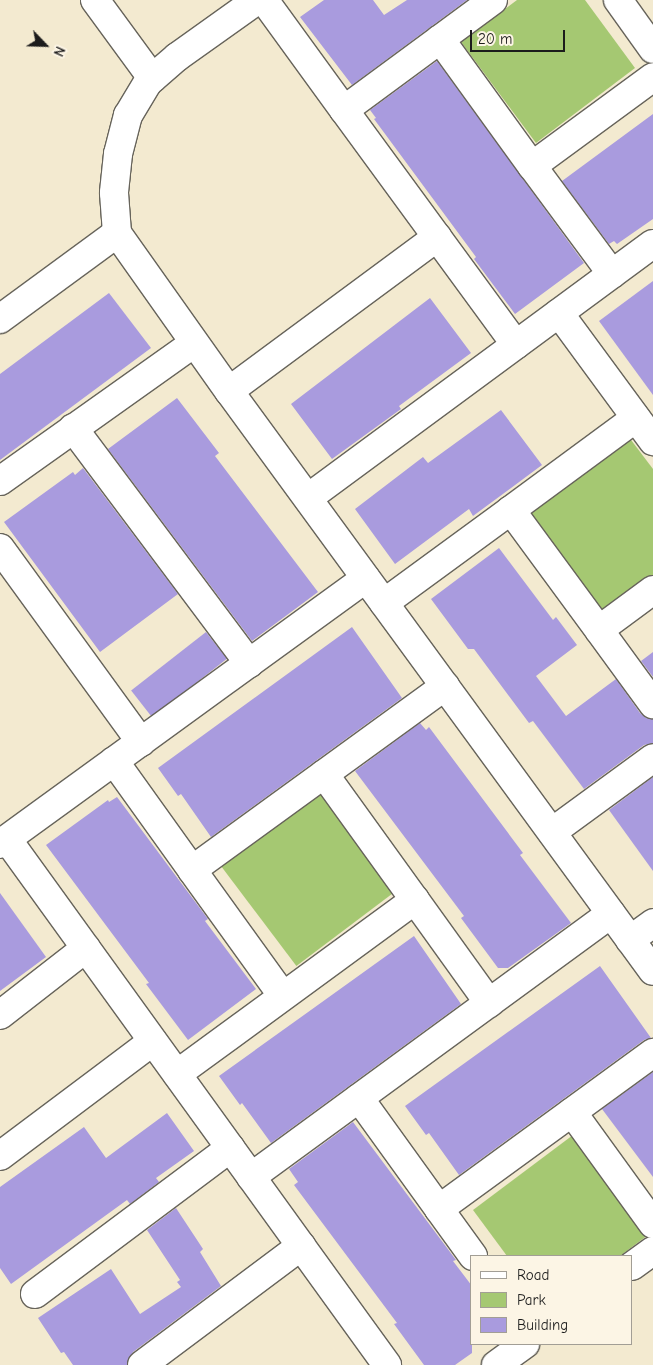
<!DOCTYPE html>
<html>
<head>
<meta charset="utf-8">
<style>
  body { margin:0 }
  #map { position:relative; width:653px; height:1365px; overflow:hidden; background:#f3ead0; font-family:"Comic Neue",sans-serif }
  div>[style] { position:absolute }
  .green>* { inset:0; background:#a5c872; transform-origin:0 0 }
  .building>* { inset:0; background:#a99bde; transform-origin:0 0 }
  .roads { filter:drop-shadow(1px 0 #67645b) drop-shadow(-1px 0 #67645b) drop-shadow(0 1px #67645b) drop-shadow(0 -1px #67645b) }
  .minor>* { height:28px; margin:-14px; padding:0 14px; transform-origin:14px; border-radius:14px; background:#fff }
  span { translate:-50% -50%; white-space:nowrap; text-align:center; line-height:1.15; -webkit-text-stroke:4px #fcf5e5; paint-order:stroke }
  .legend { position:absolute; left:470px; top:1255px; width:162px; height:90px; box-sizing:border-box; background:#fcf5e5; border:1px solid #a29e95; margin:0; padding:6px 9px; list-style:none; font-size:15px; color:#1c1c1c }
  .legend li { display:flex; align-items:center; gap:10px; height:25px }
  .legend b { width:25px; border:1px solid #a29e95 }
  .north { position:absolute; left:20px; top:20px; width:50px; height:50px; -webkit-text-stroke:4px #fcf5e5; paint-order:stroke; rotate:114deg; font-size:14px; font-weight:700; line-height:20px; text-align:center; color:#1c1c1c }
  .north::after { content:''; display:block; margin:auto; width:18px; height:22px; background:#1c1c1c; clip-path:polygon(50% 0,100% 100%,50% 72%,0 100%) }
  .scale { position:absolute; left:470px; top:30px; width:95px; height:22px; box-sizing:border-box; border:2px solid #1c1c1c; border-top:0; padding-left:6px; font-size:15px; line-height:18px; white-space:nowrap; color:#1c1c1c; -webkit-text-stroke:4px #fcf5e5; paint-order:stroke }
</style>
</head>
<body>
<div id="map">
  <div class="green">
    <div style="clip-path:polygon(517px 0,585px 0,635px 68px,536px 143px,461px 42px)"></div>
    <div style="clip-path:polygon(628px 436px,653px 469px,653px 575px,604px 612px,528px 512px)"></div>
    <div style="left:321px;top:791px;width:125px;height:125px;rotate:53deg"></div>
    <div style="clip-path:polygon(573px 1135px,648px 1235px,620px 1256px,507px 1256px,473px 1210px)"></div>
  </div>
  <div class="building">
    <div style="clip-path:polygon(324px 0,373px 0,384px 15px,407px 0,467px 0,352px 85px,300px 17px)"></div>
    <div style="clip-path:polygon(437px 61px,584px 263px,515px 314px,474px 259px,476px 257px,374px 119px,376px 118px,370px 110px)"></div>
    <div style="clip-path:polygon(653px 114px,653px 219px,617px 244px,614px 241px,609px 244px,562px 181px)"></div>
    <div style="clip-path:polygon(653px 281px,653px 395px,599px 321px)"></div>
    <div style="clip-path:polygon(109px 293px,151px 348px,0 460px,0 374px)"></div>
    <div style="clip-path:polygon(430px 298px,471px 353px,399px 406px,401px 409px,332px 459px,291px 404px)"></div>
    <div style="clip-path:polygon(177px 398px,219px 453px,215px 456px,318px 592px,252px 641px,108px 449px)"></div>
    <div style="clip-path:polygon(501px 410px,542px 465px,473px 516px,469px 509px,395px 564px,355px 509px,423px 457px,428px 463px)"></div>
    <div style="clip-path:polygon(83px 468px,178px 594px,100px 652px,4px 522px,73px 472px,75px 475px)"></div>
    <div style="clip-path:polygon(499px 548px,553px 620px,556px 617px,577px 645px,536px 676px,566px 716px,616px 679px,640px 713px,646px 718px,653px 719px,653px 743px,644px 745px,584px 789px,533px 721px,529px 723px,474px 649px,468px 649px,431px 599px)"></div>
    <div style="clip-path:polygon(352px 627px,402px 698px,211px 837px,181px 794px,178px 796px,158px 768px)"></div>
    <div style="left:206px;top:632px;width:34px;height:95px;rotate:52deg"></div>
    <div style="clip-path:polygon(653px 652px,653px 677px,641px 661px)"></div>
    <div style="clip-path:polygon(420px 723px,426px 730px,429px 727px,523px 853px,520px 855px,571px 923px,508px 968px,498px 968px,461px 918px,464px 916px,355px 771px)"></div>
    <div style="clip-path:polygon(653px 777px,653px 871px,609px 810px)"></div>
    <div style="clip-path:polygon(117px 797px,208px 919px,205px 921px,256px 989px,188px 1040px,146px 984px,149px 983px,46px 845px,108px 800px,109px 802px)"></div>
    <div style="clip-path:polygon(0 893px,46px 957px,0 991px)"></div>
    <div style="clip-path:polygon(414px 936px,461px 1004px,271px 1143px,242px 1103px,240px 1105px,219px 1076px)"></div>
    <div style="clip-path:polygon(600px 966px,651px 1038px,644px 1040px,459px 1175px,429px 1133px,426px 1135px,405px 1106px)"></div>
    <div style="clip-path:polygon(653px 1072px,653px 1177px,602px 1109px)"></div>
    <div style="clip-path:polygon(167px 1113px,194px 1151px,156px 1178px,159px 1182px,130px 1204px,127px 1200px,11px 1284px,0 1268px,0 1187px,84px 1127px,106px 1158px)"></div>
    <div style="clip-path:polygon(353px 1122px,456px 1260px,453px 1261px,472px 1286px,472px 1353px,455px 1365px,424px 1365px,394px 1324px,397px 1323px,294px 1185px,298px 1182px,289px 1169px)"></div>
    <div style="clip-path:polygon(176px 1208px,203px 1249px,200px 1252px,221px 1286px,133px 1352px,127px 1365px,73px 1365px,64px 1352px,61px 1353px,38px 1318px,111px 1269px,140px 1314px,181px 1287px,177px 1282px,180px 1280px,147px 1230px)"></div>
  </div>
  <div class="roads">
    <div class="minor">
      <div style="left:95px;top:0;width:97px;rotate:53.8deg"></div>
      <div style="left:257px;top:0;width:98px;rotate:144.5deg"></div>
      <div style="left:177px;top:57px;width:38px;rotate:139deg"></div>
      <div style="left:148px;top:82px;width:39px;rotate:121deg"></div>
      <div style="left:128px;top:115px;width:40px;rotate:104.4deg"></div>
      <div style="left:118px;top:154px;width:39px;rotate:96deg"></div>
      <div style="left:114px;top:193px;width:40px;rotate:85.7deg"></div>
      <div style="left:117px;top:233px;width:194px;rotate:54.7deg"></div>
      <div style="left:229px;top:391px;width:718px;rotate:53.83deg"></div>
      <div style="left:264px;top:0;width:136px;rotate:54deg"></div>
      <div style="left:344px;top:110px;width:185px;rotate:-36.4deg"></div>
      <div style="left:618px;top:0;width:60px;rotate:54.5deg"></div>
      <div style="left:440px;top:39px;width:157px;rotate:54.1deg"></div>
      <div style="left:344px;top:110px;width:291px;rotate:53.8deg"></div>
      <div style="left:612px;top:274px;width:134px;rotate:-126.5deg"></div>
      <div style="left:532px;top:166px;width:150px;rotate:-36.3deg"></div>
      <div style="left:559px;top:313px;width:159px;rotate:53.7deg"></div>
      <div style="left:0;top:319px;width:145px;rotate:-36.3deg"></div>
      <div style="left:229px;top:391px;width:259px;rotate:-36.5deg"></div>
      <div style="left:73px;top:428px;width:294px;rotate:53.2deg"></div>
      <div style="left:0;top:481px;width:238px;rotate:-35.4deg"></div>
      <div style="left:308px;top:498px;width:428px;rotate:-36.4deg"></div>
      <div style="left:0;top:548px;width:240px;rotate:54deg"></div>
      <div style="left:653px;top:590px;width:67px;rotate:143.5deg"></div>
      <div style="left:599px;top:630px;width:92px;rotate:53.9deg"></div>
      <div style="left:384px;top:603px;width:157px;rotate:-36.2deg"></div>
      <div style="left:599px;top:630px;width:149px;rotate:-126.3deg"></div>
      <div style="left:511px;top:510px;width:155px;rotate:-36.4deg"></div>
      <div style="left:114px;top:761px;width:134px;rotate:54.4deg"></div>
      <div style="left:192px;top:870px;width:313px;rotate:-36deg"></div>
      <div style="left:324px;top:774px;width:155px;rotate:54.2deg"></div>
      <div style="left:552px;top:832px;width:125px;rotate:-36.2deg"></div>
      <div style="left:7px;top:839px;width:649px;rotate:54.15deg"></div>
      <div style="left:0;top:844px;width:452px;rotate:-36deg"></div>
      <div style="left:192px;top:870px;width:155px;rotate:54.2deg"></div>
      <div style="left:630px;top:940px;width:29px;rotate:-36deg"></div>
      <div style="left:0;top:1015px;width:109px;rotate:-37.9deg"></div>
      <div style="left:177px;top:1074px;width:295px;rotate:-36.2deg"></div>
      <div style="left:415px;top:900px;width:127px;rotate:54.3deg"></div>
      <div style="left:359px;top:1098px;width:137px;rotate:54.2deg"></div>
      <div style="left:439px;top:1209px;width:265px;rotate:-36.1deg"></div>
      <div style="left:572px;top:1112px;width:138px;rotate:54.1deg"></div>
      <div style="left:0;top:1156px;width:191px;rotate:-36.9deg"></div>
      <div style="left:251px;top:1177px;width:446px;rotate:-36.2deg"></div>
      <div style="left:439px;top:1209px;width:58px;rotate:54.1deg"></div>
      <div style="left:632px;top:1266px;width:26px;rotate:-36deg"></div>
      <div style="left:35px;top:1294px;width:244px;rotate:-36.8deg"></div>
      <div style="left:142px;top:1365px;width:199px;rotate:-36.8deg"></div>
      <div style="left:496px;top:1365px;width:36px;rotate:-36deg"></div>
    </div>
  </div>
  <ul class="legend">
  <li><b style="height:6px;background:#fff"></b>Road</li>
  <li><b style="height:14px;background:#a5c872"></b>Park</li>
  <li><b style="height:14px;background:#a99bde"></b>Building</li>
  </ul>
  <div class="north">N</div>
  <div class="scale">20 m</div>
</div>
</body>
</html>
